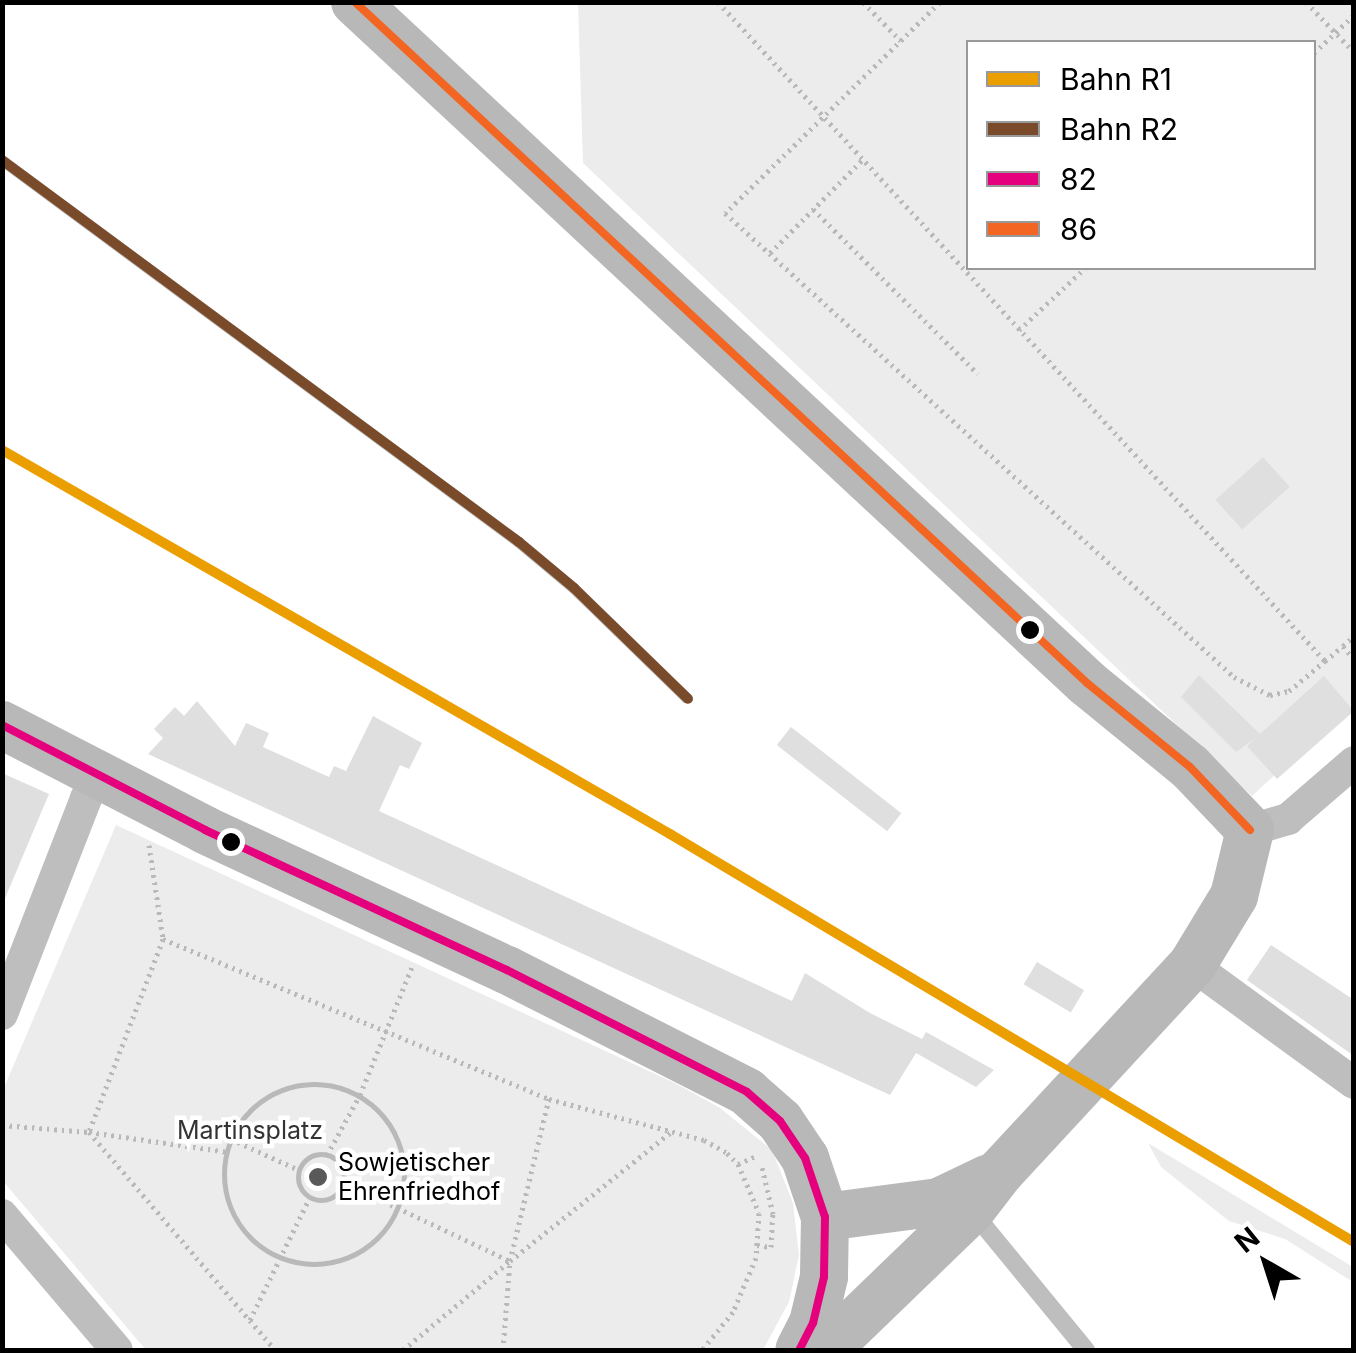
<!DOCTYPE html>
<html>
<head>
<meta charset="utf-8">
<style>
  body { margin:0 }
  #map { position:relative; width:1356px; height:1353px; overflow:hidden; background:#fff; font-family:Inter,sans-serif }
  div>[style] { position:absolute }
  .green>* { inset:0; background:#ececec }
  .building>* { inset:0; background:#dfdfdf; transform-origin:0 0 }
  .path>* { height:5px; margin-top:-2.5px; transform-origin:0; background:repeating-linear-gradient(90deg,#b9b9b9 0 2.5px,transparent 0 7.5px) }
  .path>.ring { margin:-2.5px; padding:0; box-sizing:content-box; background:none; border:5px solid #b9b9b9; border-radius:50% }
  .lane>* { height:18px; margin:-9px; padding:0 9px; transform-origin:9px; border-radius:9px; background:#bebebe }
  .street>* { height:32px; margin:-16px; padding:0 16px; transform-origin:16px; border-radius:16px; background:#bebebe }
  .secondary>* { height:48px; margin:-24px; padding:0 24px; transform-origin:24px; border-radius:24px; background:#b8b8b8 }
  .rail>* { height:11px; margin-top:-5.5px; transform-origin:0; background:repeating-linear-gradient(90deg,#fff 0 22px,#bebebe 0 44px); box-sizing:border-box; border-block:2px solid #bebebe }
  .bus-1>* { height:8px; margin:-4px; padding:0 4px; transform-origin:4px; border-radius:4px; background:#e5007d }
  .bus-2>* { height:8px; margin:-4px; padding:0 4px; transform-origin:4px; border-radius:4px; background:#f26522 }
  .rail-1>* { height:10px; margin:-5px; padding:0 5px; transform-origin:5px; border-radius:5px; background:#eb9e00 }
  .rail-2>* { height:10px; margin:-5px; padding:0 5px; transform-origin:5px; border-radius:5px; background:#7a4b2a }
  .dots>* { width:28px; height:28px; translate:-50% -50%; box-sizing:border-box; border:5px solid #fff; border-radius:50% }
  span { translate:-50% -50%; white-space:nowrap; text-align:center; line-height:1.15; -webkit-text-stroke:9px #fff; paint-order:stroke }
  .park-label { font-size:25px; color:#333 }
  .poi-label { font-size:25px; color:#000 }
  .left { translate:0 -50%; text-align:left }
  .frame { position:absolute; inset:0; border:5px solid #000; pointer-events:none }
  .legend { position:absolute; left:966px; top:40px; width:350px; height:230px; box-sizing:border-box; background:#fff; border:2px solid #999; margin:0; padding:12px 18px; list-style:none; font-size:30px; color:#000 }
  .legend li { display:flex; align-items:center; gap:20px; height:50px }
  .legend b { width:50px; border:2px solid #999 }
  .north { position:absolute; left:1216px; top:1213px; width:100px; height:100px; -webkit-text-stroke:8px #fff; paint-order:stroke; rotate:321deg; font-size:28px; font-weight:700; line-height:40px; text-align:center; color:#000 }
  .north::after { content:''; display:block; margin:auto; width:35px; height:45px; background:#000; clip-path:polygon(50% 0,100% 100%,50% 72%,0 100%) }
</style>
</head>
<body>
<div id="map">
  <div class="green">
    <div style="clip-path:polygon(evenodd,578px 3px,1353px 3px,1353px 703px,1252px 796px,583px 163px,578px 3px,968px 42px,1314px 42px,1314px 268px,968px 268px,968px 42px)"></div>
    <div style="clip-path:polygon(116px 825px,677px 1084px,720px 1108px,772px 1150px,793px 1203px,799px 1255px,789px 1302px,764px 1348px,146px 1350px,3px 1181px,3px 1090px)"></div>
    <div style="clip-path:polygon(1148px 1143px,1353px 1267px,1353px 1282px,1285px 1239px,1229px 1221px,1161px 1167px)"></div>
  </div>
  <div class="building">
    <div style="left:1263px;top:457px;width:40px;height:64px;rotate:48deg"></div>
    <div style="clip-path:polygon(1199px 675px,1260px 734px,1324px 676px,1354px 711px,1277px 779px,1247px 746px,1258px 736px,1236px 752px,1181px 697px)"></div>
    <div style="clip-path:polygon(197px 701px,235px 746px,246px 723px,269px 733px,263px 747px,329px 777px,334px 766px,346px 771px,373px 716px,422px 743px,409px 769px,400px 765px,379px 811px,792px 1001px,805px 973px,870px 1013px,922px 1039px,926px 1032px,994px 1070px,976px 1087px,916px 1053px,890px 1095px,148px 754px,163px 738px,154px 729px,175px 707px,184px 716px)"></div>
    <div style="left:791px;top:727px;width:140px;height:23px;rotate:38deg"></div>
    <div style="clip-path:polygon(2px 773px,49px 794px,3px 903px,2px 903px)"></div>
    <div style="clip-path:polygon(1271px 945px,1354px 1000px,1354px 1056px,1247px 980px)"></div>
    <div style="left:1037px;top:962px;width:55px;height:26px;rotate:31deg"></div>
  </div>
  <div class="path">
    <div style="left:718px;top:2px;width:896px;rotate:47.35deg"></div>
    <div style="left:1325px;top:661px;width:23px;rotate:-40deg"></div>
    <div style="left:1343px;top:646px;width:17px;rotate:50deg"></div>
    <div style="left:863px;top:2px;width:54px;rotate:45.7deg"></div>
    <div style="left:940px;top:2px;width:301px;rotate:135.5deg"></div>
    <div style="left:725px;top:213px;width:689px;rotate:42.35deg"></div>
    <div style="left:1234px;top:677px;width:40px;rotate:26.6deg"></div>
    <div style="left:1270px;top:695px;width:19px;rotate:-12deg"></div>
    <div style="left:1289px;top:691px;width:47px;rotate:-39.8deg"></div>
    <div style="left:1306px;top:2px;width:69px;rotate:46.2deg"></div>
    <div style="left:1314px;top:53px;width:55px;rotate:-43.5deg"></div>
    <div style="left:813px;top:209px;width:233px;rotate:45deg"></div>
    <div style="left:770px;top:253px;width:131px;rotate:-45.3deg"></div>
    <div style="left:1019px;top:330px;width:91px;rotate:-43.2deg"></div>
    <div style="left:1343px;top:646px;width:15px;rotate:-42deg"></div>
    <div style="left:149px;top:845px;width:95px;rotate:81.5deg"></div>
    <div style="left:163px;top:939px;width:418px;rotate:22.5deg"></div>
    <div style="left:549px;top:1099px;width:160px;rotate:14.8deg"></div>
    <div style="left:704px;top:1140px;width:26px;rotate:29deg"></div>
    <div style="left:727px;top:1153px;width:16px;rotate:45deg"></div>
    <div style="left:738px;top:1164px;width:53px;rotate:66.8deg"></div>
    <div style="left:759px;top:1213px;width:45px;rotate:93.8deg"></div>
    <div style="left:756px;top:1258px;width:59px;rotate:113.1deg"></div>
    <div style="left:733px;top:1312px;width:49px;rotate:129.2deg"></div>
    <div style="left:163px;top:939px;width:207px;rotate:111deg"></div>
    <div style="left:89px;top:1132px;width:287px;rotate:49.5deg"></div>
    <div class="ring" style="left:224px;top:1084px;width:175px;height:175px"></div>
    <div style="left:2px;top:1125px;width:87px;rotate:4.6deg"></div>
    <div style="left:89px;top:1132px;width:139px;rotate:8.2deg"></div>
    <div style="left:231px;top:1139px;width:75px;rotate:24.5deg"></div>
    <div class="ring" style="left:298px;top:1154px;width:41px;height:41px"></div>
    <div style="left:327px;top:1155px;width:68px;rotate:-61.2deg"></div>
    <div style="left:360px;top:1095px;width:138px;rotate:-67.9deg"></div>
    <div style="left:738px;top:1164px;width:22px;rotate:-24deg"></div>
    <div style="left:343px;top:1182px;width:185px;rotate:25.3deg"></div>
    <div style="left:757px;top:1245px;width:14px;rotate:8deg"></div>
    <div style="left:771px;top:1247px;width:33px;rotate:-87deg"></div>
    <div style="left:773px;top:1214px;width:48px;rotate:-103.2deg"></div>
    <div style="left:250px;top:1320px;width:137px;rotate:-64deg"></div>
    <div style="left:403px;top:1350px;width:139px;rotate:-39.8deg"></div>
    <div style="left:510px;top:1261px;width:167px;rotate:-76.5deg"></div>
    <div style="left:503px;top:1350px;width:89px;rotate:-85.5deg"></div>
    <div style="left:510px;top:1261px;width:206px;rotate:-38.7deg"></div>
  </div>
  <div class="lane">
    <div style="left:971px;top:1210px;width:181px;rotate:50.6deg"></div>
  </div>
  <div class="street">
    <div style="left:1250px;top:830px;width:40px;rotate:-16deg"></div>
    <div style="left:1288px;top:819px;width:87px;rotate:-40.8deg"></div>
    <div style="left:1192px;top:965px;width:200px;rotate:36.1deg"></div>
    <div style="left:2px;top:1014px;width:232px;rotate:-68.7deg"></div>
    <div style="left:86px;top:798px;width:27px;rotate:-62deg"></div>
    <div style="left:2px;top:1215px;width:177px;rotate:49.6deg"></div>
  </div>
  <div class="secondary">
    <div style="left:355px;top:2px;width:1000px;rotate:42.93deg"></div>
    <div style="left:1087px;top:683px;width:133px;rotate:39.2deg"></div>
    <div style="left:1190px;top:767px;width:87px;rotate:46.4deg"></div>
    <div style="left:1250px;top:830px;width:68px;rotate:103.6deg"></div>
    <div style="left:1234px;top:896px;width:81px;rotate:121.3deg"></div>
    <div style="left:1192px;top:965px;width:281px;rotate:132.8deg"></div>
    <div style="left:1001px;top:1171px;width:49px;rotate:127.6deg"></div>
    <div style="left:971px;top:1210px;width:202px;rotate:136deg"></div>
    <div style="left:2px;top:725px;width:229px;rotate:27.3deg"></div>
    <div style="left:205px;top:830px;width:333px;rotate:24.9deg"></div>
    <div style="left:507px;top:970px;width:269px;rotate:26.9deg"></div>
    <div style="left:747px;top:1092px;width:44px;rotate:41.3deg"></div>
    <div style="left:780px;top:1121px;width:45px;rotate:56deg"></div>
    <div style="left:805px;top:1158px;width:62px;rotate:71.3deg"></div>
    <div style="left:825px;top:1217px;width:60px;rotate:91deg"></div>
    <div style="left:824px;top:1277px;width:47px;rotate:103.4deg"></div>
    <div style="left:813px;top:1323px;width:30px;rotate:117deg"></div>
    <div style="left:825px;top:1217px;width:115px;rotate:-7.5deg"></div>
    <div style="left:939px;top:1202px;width:55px;rotate:-25.6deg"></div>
  </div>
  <div class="rail">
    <div style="left:2px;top:160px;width:643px;rotate:36.46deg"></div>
    <div style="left:519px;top:542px;width:72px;rotate:39.9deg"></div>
    <div style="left:574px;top:588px;width:159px;rotate:44.2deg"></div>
  </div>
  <div class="bus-1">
    <div style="left:2px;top:725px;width:229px;rotate:27.3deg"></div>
    <div style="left:205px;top:830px;width:333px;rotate:24.9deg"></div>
    <div style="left:507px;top:970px;width:269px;rotate:26.9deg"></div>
    <div style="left:747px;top:1092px;width:44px;rotate:41.3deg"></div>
    <div style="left:780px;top:1121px;width:45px;rotate:56deg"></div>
    <div style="left:805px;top:1158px;width:62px;rotate:71.3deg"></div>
    <div style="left:825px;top:1217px;width:60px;rotate:91deg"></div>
    <div style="left:824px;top:1277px;width:47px;rotate:103.4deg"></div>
    <div style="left:813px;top:1323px;width:30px;rotate:117deg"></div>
  </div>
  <div class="bus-2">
    <div style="left:355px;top:2px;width:1000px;rotate:42.93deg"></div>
    <div style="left:1087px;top:683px;width:133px;rotate:39.2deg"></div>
    <div style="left:1190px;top:767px;width:87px;rotate:46.4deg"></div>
  </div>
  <div class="rail-1">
    <div style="left:2px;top:450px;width:771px;rotate:29.89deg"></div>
    <div style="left:670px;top:834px;width:796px;rotate:30.82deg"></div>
  </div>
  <div class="rail-2">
    <div style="left:2px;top:160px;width:643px;rotate:36.46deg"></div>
    <div style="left:519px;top:542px;width:72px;rotate:39.9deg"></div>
    <div style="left:574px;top:588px;width:159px;rotate:44.2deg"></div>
  </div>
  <div class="dots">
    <div style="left:1030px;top:630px;background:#000"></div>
    <div style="left:231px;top:842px;background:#000"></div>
    <div style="left:318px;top:1177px;background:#595959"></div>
  </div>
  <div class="park-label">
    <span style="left:250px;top:1130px">Martinsplatz</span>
  </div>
  <div class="poi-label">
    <span class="left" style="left:338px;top:1177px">Sowjetischer<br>Ehrenfriedhof</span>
  </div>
  <div class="frame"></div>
  <ul class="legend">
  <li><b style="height:12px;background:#eb9e00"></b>Bahn R1</li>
  <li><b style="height:12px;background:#7a4b2a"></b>Bahn R2</li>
  <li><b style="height:12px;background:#e5007d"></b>82</li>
  <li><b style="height:12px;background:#f26522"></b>86</li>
  </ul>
  <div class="north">N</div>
</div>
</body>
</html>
